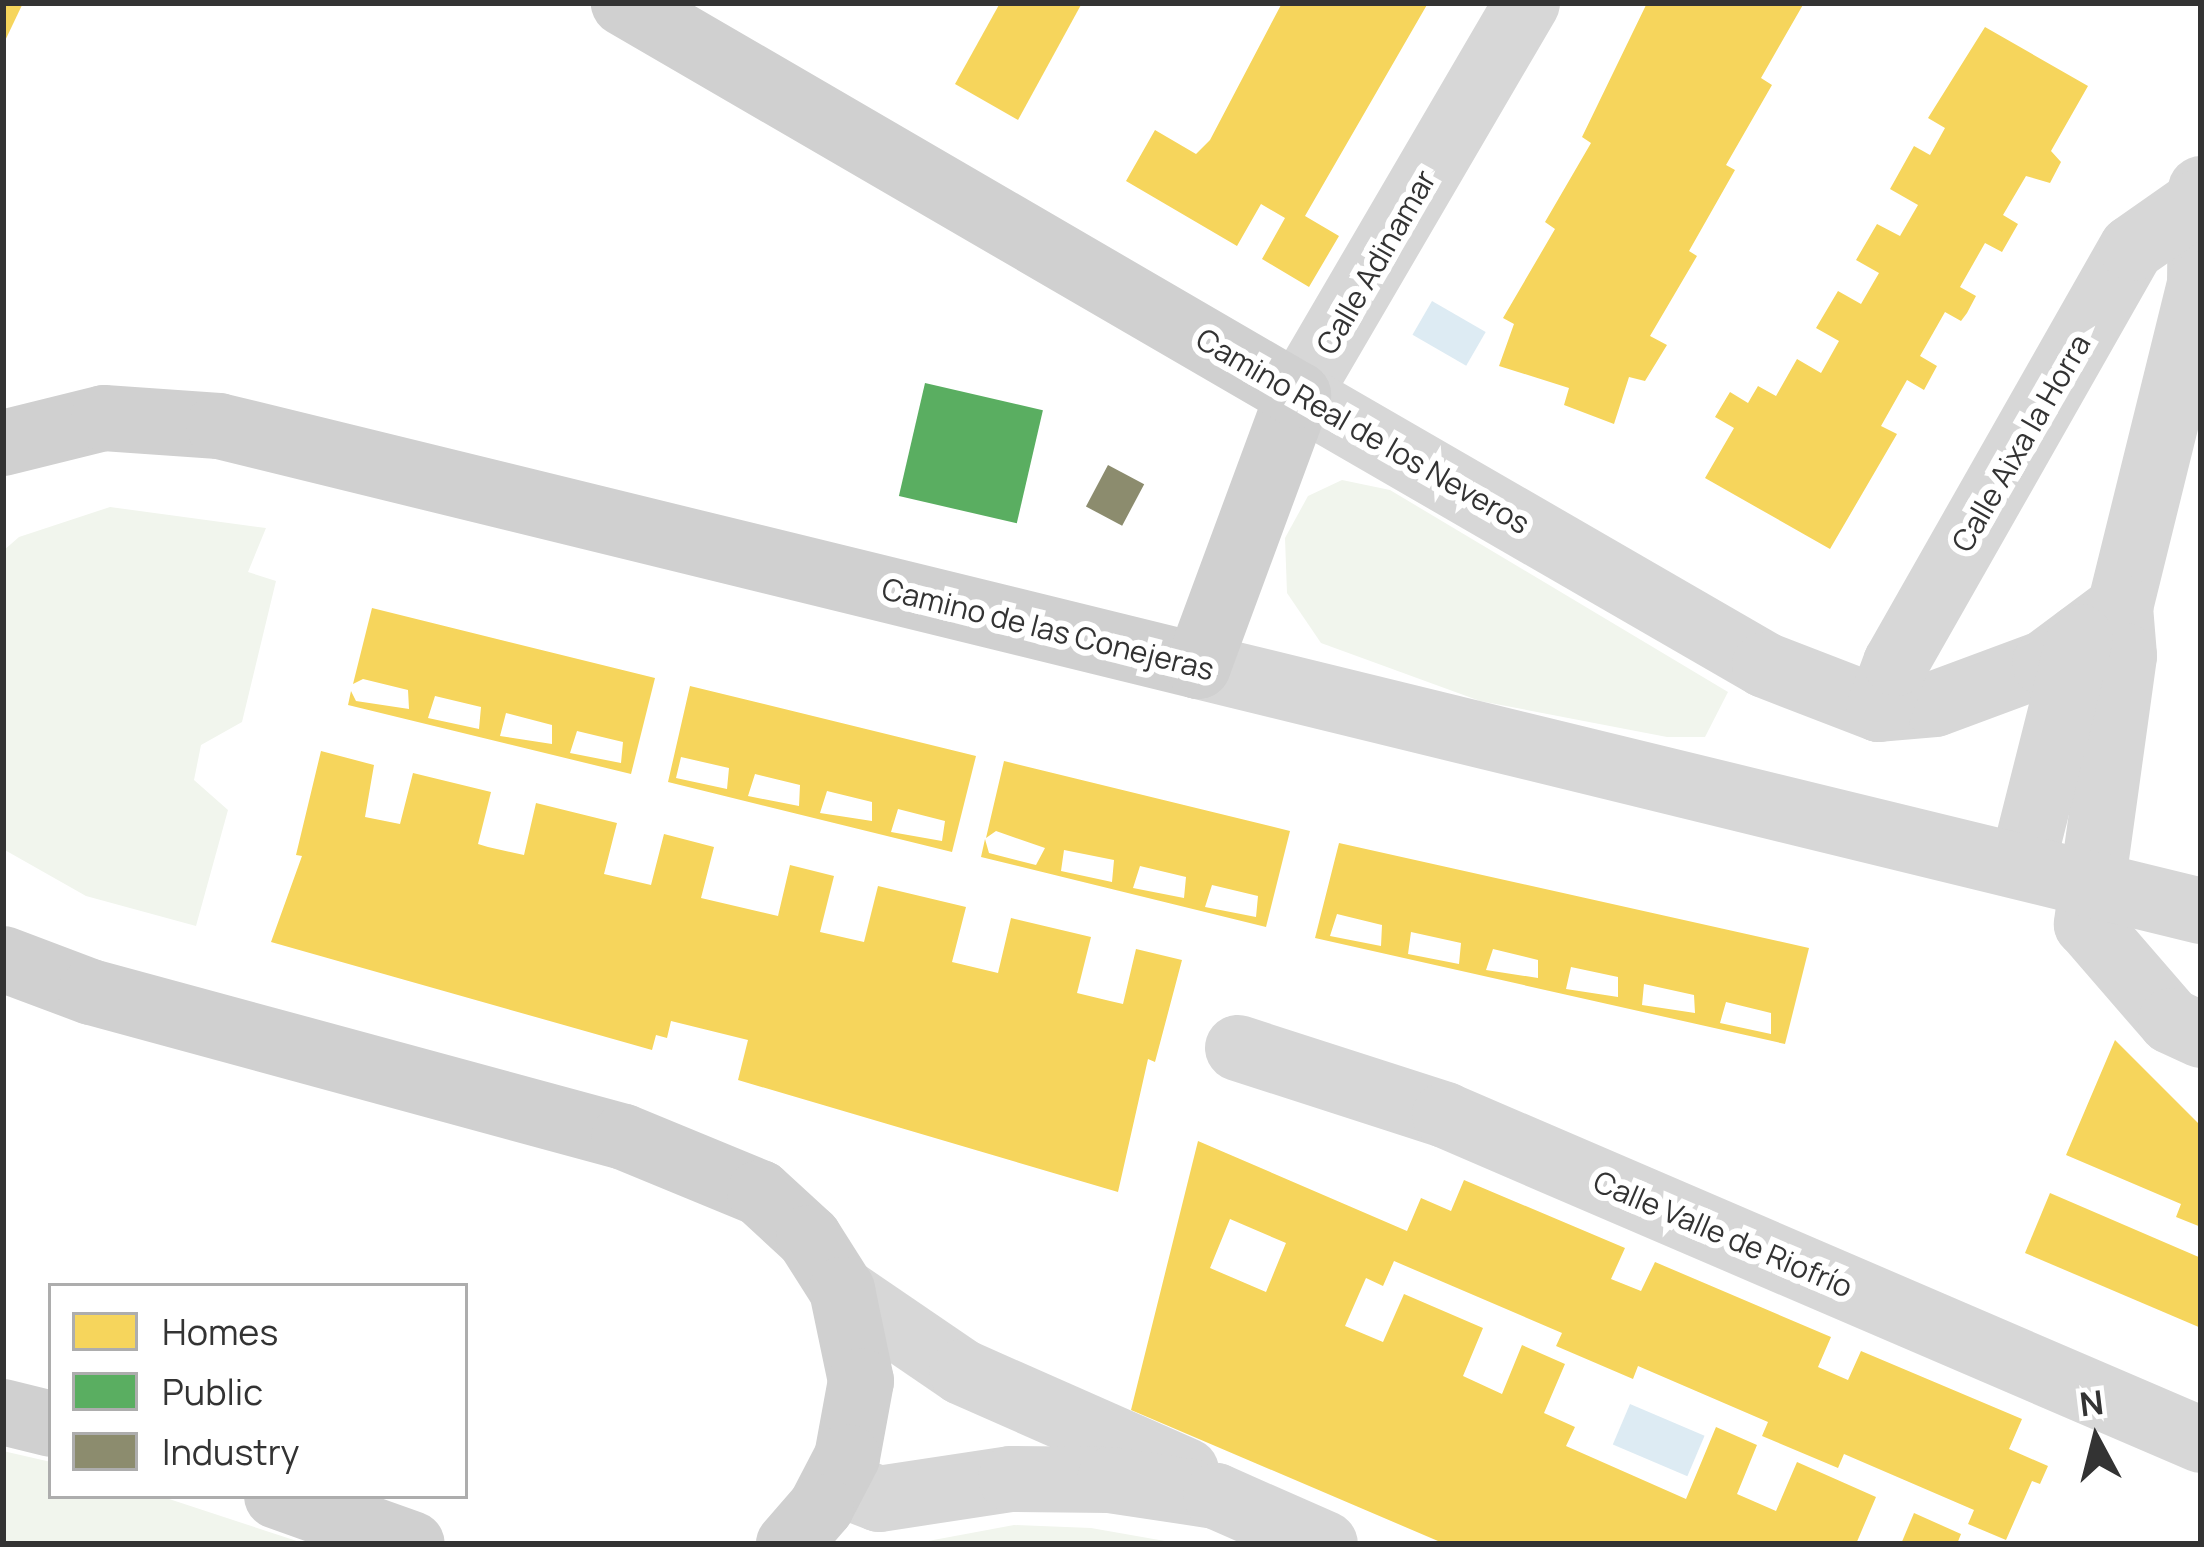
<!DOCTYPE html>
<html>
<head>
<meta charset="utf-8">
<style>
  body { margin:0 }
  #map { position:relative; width:2204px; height:1547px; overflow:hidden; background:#fff; font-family:Manrope,sans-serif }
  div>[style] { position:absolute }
  .green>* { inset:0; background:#f1f5ed }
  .water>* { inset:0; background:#ddebf3; transform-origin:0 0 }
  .homes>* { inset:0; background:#f6d55c }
  .public>* { inset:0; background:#5aae61; transform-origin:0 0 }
  .industry>* { inset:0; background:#8c8c6e; transform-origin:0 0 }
  .minor>* { height:66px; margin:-33px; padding:0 33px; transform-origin:33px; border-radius:33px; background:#d7d7d7 }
  .tertiary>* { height:66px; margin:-33px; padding:0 33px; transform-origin:33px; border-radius:33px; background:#d7d7d7 }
  .secondary>* { height:66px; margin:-33px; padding:0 33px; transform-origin:33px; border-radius:33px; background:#d0d0d0 }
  span { translate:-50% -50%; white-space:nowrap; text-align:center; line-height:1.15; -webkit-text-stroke:12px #fff; paint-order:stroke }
  .street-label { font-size:30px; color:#333 }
  .frame { position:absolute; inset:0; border:6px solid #333; pointer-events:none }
  .legend { position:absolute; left:48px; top:1283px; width:420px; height:216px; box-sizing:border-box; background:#fff; border:3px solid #adadad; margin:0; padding:15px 21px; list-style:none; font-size:36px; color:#333 }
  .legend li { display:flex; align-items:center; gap:24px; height:60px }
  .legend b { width:60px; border:3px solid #adadad }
  .north { position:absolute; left:2036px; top:1379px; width:120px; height:120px; -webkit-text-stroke:9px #fff; paint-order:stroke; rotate:353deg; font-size:33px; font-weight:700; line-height:48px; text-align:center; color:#333 }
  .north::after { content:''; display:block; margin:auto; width:42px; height:54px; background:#333; clip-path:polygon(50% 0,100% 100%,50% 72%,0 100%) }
</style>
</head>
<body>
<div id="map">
  <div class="green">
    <div style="clip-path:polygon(1342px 480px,1390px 490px,1728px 692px,1705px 737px,1667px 737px,1480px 701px,1321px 643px,1287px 593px,1285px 538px,1308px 496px)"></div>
    <div style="clip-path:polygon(110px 507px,266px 528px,248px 572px,276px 581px,242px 722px,201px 745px,194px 780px,228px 810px,196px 926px,86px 896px,3px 849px,3px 551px,19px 537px)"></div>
    <div style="clip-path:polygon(3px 1451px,51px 1462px,51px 1496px,160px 1496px,306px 1544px,3px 1544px)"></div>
    <div style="clip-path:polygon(1014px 1525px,1091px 1528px,1182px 1544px,912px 1544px)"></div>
  </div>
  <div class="water">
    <div style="left:1432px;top:301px;width:62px;height:39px;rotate:30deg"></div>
    <div style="left:1630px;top:1404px;width:81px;height:44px;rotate:23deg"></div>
  </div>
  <div class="homes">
    <div style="clip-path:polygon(3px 3px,23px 3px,3px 45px)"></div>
    <div style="clip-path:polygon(1000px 3px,1082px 3px,1018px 120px,955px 84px)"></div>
    <div style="clip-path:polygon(1282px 3px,1428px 3px,1305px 216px,1339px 236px,1309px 287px,1262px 259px,1285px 218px,1261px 204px,1237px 246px,1126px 181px,1155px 130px,1196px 154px,1210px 140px)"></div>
    <div style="clip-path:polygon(1647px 3px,1804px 3px,1761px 78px,1772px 85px,1726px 165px,1735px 170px,1689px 251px,1697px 256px,1650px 336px,1667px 345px,1645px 381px,1629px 377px,1614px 424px,1564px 405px,1569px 388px,1499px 366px,1514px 324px,1503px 318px,1555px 229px,1545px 222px,1591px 143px,1582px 137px)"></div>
    <div style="clip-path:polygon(1985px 27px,2088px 86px,2051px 151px,2061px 162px,2050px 183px,2026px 176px,2003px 215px,2018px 224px,2002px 252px,1985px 243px,1960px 287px,1976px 296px,1967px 313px,1961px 321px,1945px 312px,1920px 356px,1937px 366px,1924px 390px,1907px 380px,1881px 426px,1897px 434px,1830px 549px,1705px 478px,1734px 428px,1715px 417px,1730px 392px,1748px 403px,1758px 386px,1776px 396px,1797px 359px,1821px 373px,1839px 341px,1816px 328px,1838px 291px,1861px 304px,1879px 273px,1856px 260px,1877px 224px,1900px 236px,1918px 205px,1890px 189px,1914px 146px,1930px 155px,1945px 128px,1928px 118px)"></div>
    <div style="clip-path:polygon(evenodd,372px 608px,655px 678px,631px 774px,348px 705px,351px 691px,356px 701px,409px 709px,408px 690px,363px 679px,353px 684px,372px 608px,435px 696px,481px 707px,479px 729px,428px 718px,435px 696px,372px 608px,506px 713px,552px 725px,552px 744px,500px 736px,506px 713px,372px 608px,577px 731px,623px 742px,621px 763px,570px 753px,577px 731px)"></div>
    <div style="clip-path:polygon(evenodd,690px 686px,976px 756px,952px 852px,668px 782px,690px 686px,681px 757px,729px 768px,727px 789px,676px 778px,681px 757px,690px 686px,755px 774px,800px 785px,799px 806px,748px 796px,755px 774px,690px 686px,827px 791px,872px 802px,872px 821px,820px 813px,827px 791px,690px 686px,898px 809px,945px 821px,942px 841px,891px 832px,898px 809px)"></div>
    <div style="clip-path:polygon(321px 751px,374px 765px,365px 817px,400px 824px,413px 773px,491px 792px,478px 844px,488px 847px,524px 855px,536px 803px,617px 823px,604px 874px,651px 885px,664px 834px,714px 847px,701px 898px,778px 916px,790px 865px,834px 876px,820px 932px,864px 942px,878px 886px,966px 907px,952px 962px,998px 973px,1011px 918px,1091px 937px,1077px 993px,1110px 1001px,1123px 1004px,1136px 949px,1182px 960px,1155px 1062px,1148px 1059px,1118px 1192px,738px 1080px,748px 1040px,671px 1021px,667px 1038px,656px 1035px,652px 1050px,271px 942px,302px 856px,296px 855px)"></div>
    <div style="clip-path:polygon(evenodd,1004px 761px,1290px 831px,1266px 927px,981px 857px,985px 839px,989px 853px,1036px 865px,1045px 848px,996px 831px,986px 838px,1004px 761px,1064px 850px,1114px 860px,1112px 882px,1061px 871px,1064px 850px,1004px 761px,1140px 866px,1186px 877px,1184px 898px,1133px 888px,1140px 866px,1004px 761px,1212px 885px,1258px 896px,1256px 917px,1205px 907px,1212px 885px)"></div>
    <div style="clip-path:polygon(evenodd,1339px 843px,1809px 948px,1785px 1044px,1315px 938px,1339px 843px,1337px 914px,1382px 925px,1381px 946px,1330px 936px,1337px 914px,1339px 843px,1411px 932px,1461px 943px,1459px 964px,1408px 954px,1411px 932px,1339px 843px,1493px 949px,1538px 960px,1538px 978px,1486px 970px,1493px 949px,1339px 843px,1571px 967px,1618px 977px,1618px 997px,1566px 989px,1571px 967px,1339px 843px,1644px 984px,1694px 995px,1695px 1013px,1642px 1005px,1644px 984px,1339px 843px,1726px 1002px,1771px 1013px,1771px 1034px,1720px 1023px,1726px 1002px)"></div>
    <div style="clip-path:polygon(2115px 1040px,2201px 1126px,2201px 1227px,2176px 1217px,2181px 1204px,2066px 1155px)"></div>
    <div style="clip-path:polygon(evenodd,1198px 1141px,1407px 1231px,1421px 1198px,1451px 1211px,1464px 1180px,1625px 1248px,1611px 1279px,1641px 1291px,1655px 1262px,1831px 1337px,1818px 1367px,1848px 1380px,1861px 1351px,2022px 1419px,2009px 1449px,2048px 1466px,2040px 1484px,2032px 1481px,2006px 1540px,1968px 1524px,1974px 1510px,1844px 1454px,1838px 1468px,1762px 1436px,1768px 1422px,1638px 1366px,1633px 1379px,1556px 1346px,1562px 1333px,1394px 1261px,1383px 1286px,1366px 1278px,1345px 1326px,1383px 1342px,1404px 1294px,1483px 1328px,1463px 1376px,1502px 1394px,1522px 1345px,1565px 1364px,1544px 1413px,1575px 1427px,1566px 1446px,1686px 1499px,1716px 1427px,1757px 1445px,1737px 1494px,1776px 1511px,1797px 1462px,1876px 1497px,1856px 1544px,1445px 1544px,1131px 1410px,1198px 1141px,1230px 1219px,1286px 1243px,1266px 1292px,1210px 1268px,1230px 1219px)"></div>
    <div style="clip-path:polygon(2050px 1193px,2201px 1258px,2201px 1328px,2025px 1253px)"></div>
    <div style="clip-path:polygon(1914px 1513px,1961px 1534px,1957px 1544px,1901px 1544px)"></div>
  </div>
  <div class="public">
    <div style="left:925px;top:383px;width:121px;height:116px;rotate:13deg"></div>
  </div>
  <div class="industry">
    <div style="left:1108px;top:465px;width:41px;height:47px;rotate:28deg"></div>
  </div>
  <div class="minor">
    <div style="left:1527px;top:3px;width:454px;rotate:120.3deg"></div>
    <div style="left:1298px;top:395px;width:539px;rotate:30.03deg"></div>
    <div style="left:1765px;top:665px;width:122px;rotate:21.1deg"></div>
    <div style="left:1879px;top:709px;width:56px;rotate:-5.1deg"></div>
    <div style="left:1935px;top:704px;width:117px;rotate:-20.4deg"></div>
    <div style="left:2045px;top:663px;width:94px;rotate:-36.7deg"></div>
    <div style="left:2201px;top:189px;width:95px;rotate:90.6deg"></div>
    <div style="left:2200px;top:284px;width:333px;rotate:103.9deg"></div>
    <div style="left:2120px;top:607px;width:49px;rotate:85.3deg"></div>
    <div style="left:2124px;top:656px;width:271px;rotate:97.9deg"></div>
    <div style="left:2087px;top:924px;width:128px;rotate:49.1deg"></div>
    <div style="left:2171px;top:1021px;width:33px;rotate:25deg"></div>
    <div style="left:1879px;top:709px;width:49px;rotate:-69.7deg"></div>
    <div style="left:1896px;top:663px;width:477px;rotate:-60.4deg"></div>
    <div style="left:2132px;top:248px;width:78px;rotate:-35.1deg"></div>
    <div style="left:2022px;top:866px;width:236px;rotate:-75.8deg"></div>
    <div style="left:1238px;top:1048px;width:218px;rotate:17.9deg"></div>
    <div style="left:1445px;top:1115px;width:823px;rotate:23.26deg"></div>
  </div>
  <div class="tertiary">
    <div style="left:1198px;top:666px;width:1032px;rotate:13.73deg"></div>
    <div style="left:842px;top:1290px;width:145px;rotate:34.3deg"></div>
    <div style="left:962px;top:1372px;width:245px;rotate:23.8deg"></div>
    <div style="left:836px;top:1482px;width:46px;rotate:21.6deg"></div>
    <div style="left:879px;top:1499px;width:134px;rotate:-8.6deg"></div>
    <div style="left:1011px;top:1479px;width:99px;rotate:0.6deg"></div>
    <div style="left:1110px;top:1480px;width:107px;rotate:8.6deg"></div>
    <div style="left:1216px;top:1496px;width:119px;rotate:23.8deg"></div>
  </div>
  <div class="secondary">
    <div style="left:3px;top:443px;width:104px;rotate:-13.9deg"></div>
    <div style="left:104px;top:418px;width:115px;rotate:4deg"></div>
    <div style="left:219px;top:426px;width:1008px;rotate:13.77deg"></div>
    <div style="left:1198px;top:666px;width:289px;rotate:-69.7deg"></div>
    <div style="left:1298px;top:395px;width:780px;rotate:-149.82deg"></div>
    <div style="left:3px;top:959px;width:94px;rotate:20.6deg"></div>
    <div style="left:91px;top:992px;width:552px;rotate:15.22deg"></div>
    <div style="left:624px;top:1137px;width:147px;rotate:22.4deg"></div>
    <div style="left:760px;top:1193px;width:67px;rotate:42.6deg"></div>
    <div style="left:809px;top:1238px;width:62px;rotate:57.6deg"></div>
    <div style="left:842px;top:1290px;width:93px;rotate:78.2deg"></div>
    <div style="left:861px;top:1381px;width:77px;rotate:100.4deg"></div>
    <div style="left:847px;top:1457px;width:56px;rotate:117.5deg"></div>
    <div style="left:821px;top:1507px;width:49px;rotate:130.9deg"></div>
    <div style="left:3px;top:1412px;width:49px;rotate:14deg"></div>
    <div style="left:277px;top:1496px;width:143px;rotate:19.6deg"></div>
  </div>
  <div class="street-label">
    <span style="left:1376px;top:262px;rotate:-60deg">Calle Adinamar</span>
    <span style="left:1363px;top:431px;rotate:30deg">Camino Real de los Neveros</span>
    <span style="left:2021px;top:443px;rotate:-60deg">Calle Aixa la Horra</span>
    <span style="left:1048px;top:629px;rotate:14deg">Camino de las Conejeras</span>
    <span style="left:1723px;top:1234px;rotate:23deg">Calle Valle de Riofrío</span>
  </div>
  <div class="frame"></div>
  <ul class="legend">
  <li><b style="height:33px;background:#f6d55c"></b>Homes</li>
  <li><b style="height:33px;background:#5aae61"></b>Public</li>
  <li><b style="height:33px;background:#8c8c6e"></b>Industry</li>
  </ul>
  <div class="north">N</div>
</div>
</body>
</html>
